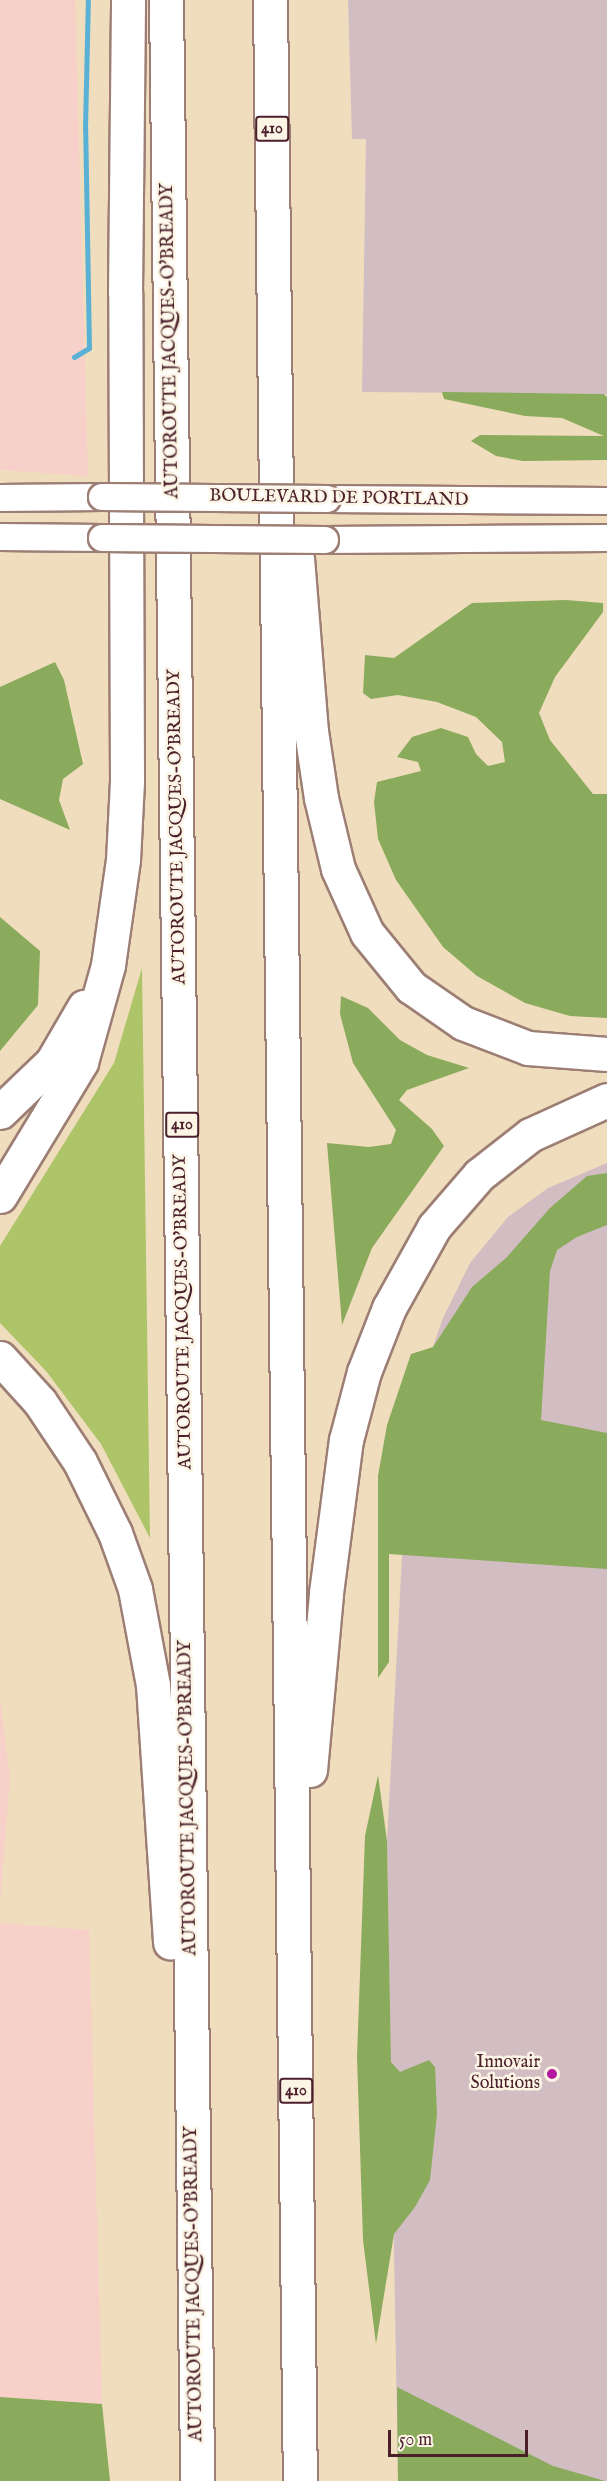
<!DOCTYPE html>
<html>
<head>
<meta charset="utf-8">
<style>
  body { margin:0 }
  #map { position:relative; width:607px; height:2481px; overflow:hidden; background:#f0ddbd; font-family:"IM FELL English",serif }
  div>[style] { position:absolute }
  .built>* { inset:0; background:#f7d0ca }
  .industrial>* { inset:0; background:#d2bec2 }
  .green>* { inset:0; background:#adc468 }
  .forest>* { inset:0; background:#8aaa5c }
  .stream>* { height:5px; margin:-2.5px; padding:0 2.5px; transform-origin:2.5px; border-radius:2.5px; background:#59b1d6 }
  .roads { filter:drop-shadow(2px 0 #9d7e74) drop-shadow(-2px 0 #9d7e74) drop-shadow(0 2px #9d7e74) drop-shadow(0 -2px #9d7e74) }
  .secondary>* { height:26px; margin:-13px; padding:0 13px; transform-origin:13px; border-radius:13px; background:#fff }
  .motorway>* { height:33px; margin:-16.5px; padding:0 16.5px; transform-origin:16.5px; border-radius:16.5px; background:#fff }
  .bridges { filter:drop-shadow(2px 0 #9d7e74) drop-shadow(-2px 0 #9d7e74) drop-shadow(0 2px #9d7e74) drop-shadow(0 -2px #9d7e74) }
  .secondary-bridge>* { height:26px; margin:-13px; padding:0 13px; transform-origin:13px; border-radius:13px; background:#fff }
  .dots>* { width:16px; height:16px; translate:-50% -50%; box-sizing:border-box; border:3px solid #fcf5e5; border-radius:50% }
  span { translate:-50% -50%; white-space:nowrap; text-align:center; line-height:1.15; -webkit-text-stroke:5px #fcf5e5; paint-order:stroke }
  .shield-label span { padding:2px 4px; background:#fcf5e5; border:2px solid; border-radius:4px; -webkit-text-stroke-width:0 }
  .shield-label { font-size:16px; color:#4a1f2b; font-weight:700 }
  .street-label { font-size:18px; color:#4a1f2b }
  .poi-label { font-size:18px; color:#4a1f2b }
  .right { translate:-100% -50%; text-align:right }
  .scale { position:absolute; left:388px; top:2430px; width:140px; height:27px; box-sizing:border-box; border:3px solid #4a1f2b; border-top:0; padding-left:8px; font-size:18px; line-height:21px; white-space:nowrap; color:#4a1f2b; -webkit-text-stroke:4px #fcf5e5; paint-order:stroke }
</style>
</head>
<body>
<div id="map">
  <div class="built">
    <div style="clip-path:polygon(0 0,75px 0,88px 476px,0 470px)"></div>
    <div style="clip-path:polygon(0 1699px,10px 1778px,0 1903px)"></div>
    <div style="clip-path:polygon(0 1923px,89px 1930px,102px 2404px,0 2397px)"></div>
  </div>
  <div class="industrial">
    <div style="clip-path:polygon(348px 0,607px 0,607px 394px,362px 392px,366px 139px,352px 139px)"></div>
    <div style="clip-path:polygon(607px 1163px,607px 2481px,398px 2481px,387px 1841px,408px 1442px,424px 1372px,443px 1318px,470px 1263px,508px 1217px,548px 1188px)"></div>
  </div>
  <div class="green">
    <div style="clip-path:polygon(142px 968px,150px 1538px,101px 1444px,46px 1371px,0 1323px,0 1246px,114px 1063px)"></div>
  </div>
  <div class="forest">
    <div style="clip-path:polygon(442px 392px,604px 394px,607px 397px,607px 460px,523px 461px,496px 456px,471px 441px,480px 435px,604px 436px,562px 418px,525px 416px,444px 399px)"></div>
    <div style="clip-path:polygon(566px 600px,603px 603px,603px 612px,555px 677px,539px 713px,550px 740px,593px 794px,607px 794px,607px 1018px,570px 1016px,525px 1003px,477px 976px,443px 947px,396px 880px,378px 839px,374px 802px,377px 782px,421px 771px,418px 762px,397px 757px,412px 737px,441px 728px,468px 737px,476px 754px,488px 766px,505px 762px,502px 742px,476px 717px,437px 702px,398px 695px,371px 699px,363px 693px,365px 655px,394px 658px,472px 603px)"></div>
    <div style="clip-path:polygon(55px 662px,64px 680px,83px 764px,63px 779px,59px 800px,70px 830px,0 799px,0 687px)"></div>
    <div style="clip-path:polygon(0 917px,40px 951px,38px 1005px,0 1051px)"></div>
    <div style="clip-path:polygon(341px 996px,368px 1008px,400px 1040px,427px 1055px,469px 1068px,407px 1090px,399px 1100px,432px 1129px,444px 1146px,372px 1248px,342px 1325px,327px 1143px,369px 1147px,391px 1144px,396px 1130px,353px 1063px,340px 1014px)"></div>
    <div style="clip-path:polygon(607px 1173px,607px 1225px,577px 1237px,557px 1250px,550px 1271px,541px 1420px,607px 1433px,607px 1569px,389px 1554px,389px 1662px,378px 1678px,378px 1476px,387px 1425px,411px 1354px,433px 1347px,472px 1287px,506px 1258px,550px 1208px,587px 1176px)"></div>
    <div style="clip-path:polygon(378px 1775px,387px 1841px,391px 2062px,400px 2072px,429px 2060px,435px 2067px,437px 2114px,430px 2180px,415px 2207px,394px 2234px,376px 2344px,363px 2240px,357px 2057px,365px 1836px)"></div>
    <div style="clip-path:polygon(397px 2387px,553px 2466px,605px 2481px,398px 2481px)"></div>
    <div style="clip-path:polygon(0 2397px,102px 2404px,110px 2481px,0 2481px)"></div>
  </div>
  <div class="stream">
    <div style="left:74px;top:357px;width:17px;rotate:-31deg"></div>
    <div style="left:89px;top:348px;width:220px;rotate:-91deg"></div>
    <div style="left:85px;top:128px;width:128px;rotate:-88.7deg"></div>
  </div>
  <div class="roads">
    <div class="secondary">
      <div style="left:0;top:498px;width:102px;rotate:-0.6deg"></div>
      <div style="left:327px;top:499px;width:280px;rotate:0.4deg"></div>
      <div style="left:0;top:537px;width:102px;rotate:0.6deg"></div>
      <div style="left:325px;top:540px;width:282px;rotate:-0.4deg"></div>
    </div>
    <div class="motorway">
      <div style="left:166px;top:0;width:2481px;rotate:89.28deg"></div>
      <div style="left:270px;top:0;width:2481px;rotate:89.31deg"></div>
      <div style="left:297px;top:558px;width:174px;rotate:85.4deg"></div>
      <div style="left:311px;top:731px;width:68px;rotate:81.5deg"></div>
      <div style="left:321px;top:798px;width:73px;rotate:76.5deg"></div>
      <div style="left:338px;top:869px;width:70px;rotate:65.6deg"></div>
      <div style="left:367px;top:933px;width:70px;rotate:50.8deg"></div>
      <div style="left:411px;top:987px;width:63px;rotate:34.7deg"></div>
      <div style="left:463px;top:1023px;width:70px;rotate:21deg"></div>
      <div style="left:528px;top:1048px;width:79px;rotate:4.3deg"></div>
      <div style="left:0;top:1112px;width:72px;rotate:-43.9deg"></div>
      <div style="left:52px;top:1062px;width:64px;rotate:-59.8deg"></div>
      <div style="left:0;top:1196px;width:157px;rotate:-58.8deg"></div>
      <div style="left:81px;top:1062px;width:101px;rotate:-74.4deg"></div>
      <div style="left:108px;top:965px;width:106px;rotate:-81.9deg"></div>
      <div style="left:123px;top:860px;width:79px;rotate:-87.1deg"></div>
      <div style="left:127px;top:781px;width:489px;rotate:-90.2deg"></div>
      <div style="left:125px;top:292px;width:292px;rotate:-89.4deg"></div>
      <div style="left:0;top:1358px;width:59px;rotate:47.7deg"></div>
      <div style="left:40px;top:1402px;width:72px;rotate:56.3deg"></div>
      <div style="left:80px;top:1462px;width:79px;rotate:63.8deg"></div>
      <div style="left:115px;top:1533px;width:59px;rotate:70.3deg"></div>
      <div style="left:135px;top:1589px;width:98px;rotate:79.4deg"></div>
      <div style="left:153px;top:1685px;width:258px;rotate:86.2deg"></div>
      <div style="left:310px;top:1770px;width:178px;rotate:-84.8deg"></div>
      <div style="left:326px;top:1593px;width:154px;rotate:-82.6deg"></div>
      <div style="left:346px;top:1440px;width:70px;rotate:-75.2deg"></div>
      <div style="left:364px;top:1372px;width:69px;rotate:-68.7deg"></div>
      <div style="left:389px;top:1308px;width:93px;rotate:-60.9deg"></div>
      <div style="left:434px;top:1227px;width:69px;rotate:-49.1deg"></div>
      <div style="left:479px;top:1175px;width:65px;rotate:-38.1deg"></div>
      <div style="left:530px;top:1135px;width:85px;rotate:-24.4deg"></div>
    </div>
  </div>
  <div class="bridges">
    <div class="secondary-bridge">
      <div style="left:102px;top:497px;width:225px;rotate:0.5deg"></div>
      <div style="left:102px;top:538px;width:223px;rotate:0.5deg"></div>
    </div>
  </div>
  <div class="dots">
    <div style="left:552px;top:2074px;background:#b5179e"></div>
  </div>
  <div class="shield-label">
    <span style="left:272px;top:129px">410</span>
    <span style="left:182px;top:1125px">410</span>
    <span style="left:296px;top:2091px">410</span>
  </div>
  <div class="street-label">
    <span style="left:171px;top:341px;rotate:-91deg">AUTOROUTE JACQUES-O'BREADY</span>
    <span style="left:339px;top:499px;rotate:1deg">BOULEVARD DE PORTLAND</span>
    <span style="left:178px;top:827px;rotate:-91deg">AUTOROUTE JACQUES-O'BREADY</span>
    <span style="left:184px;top:1312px;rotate:-91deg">AUTOROUTE JACQUES-O'BREADY</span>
    <span style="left:189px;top:1798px;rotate:-91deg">AUTOROUTE JACQUES-O'BREADY</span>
    <span style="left:195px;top:2284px;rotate:-91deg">AUTOROUTE JACQUES-O'BREADY</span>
  </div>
  <div class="poi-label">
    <span class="right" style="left:540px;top:2074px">Innovair<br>Solutions</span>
  </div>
  <div class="scale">50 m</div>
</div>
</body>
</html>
